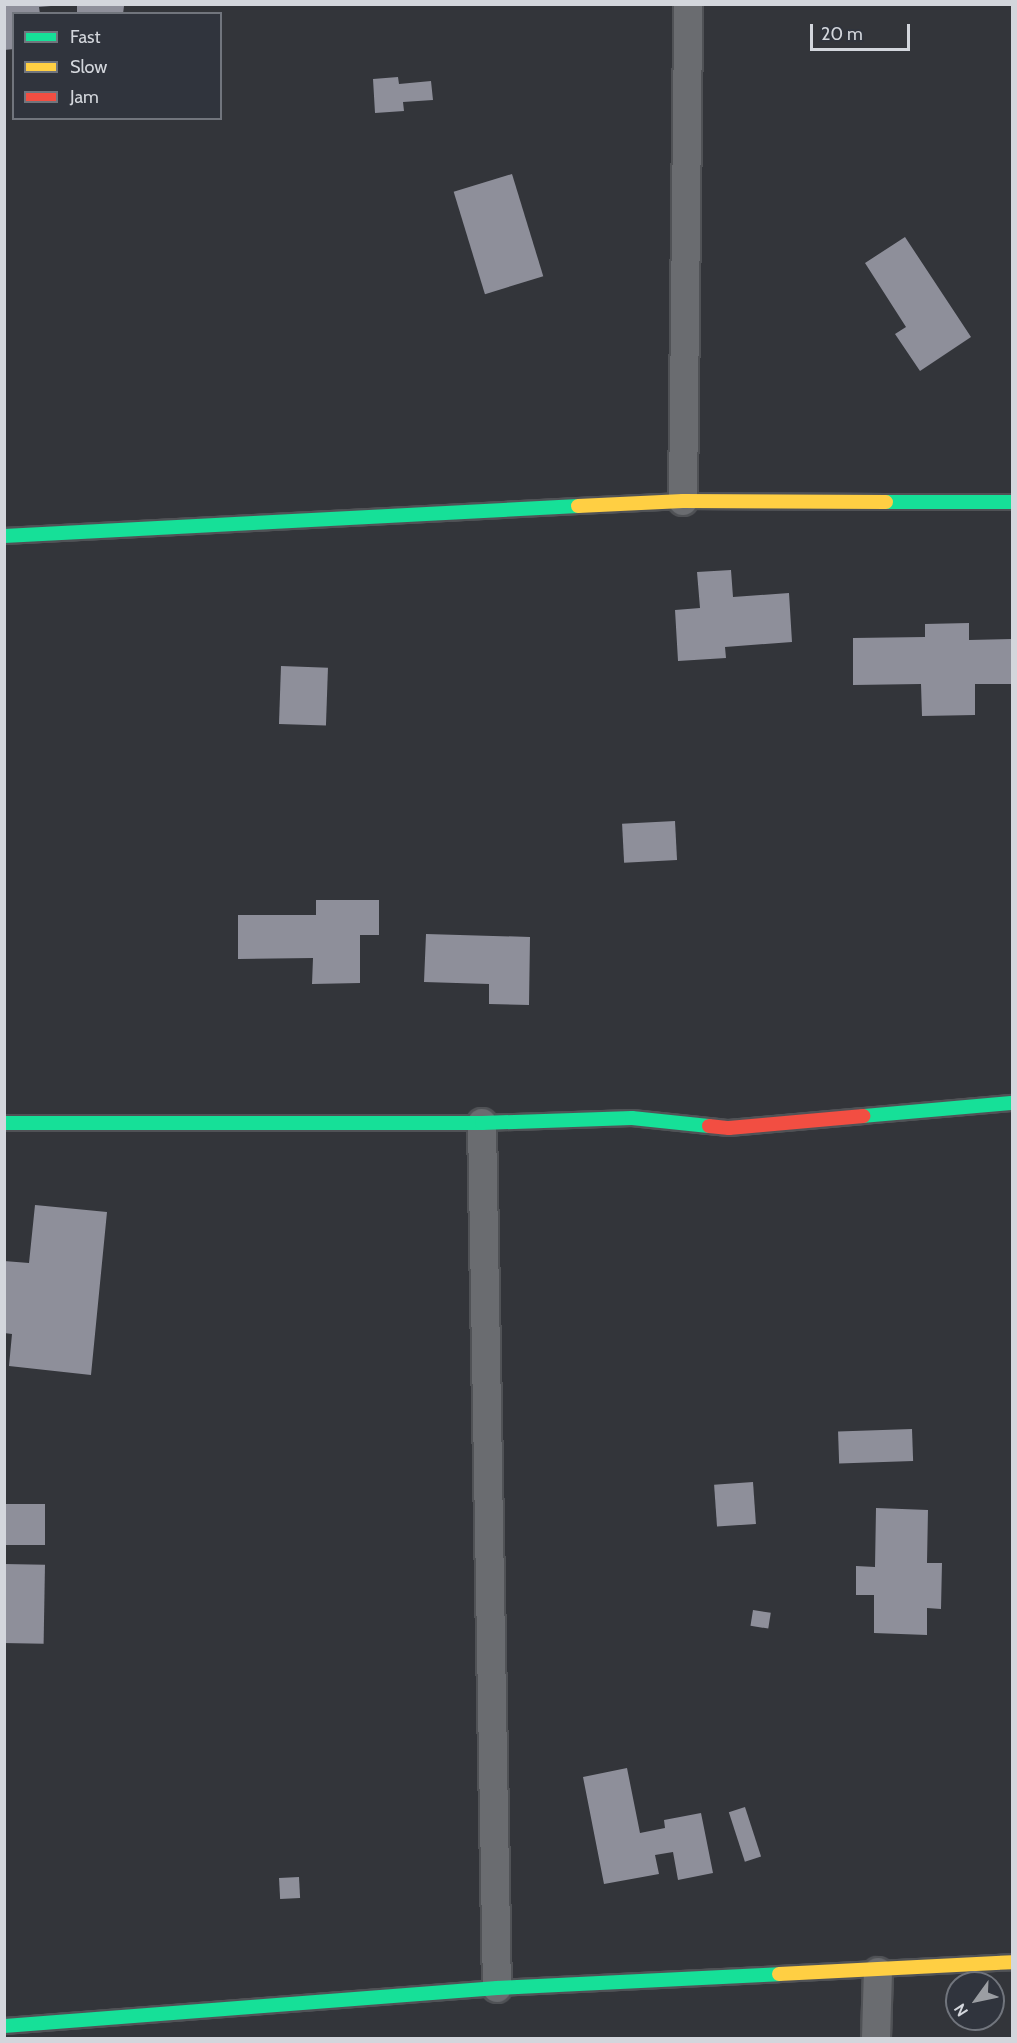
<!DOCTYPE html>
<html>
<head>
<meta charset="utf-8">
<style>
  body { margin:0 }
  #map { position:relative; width:1017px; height:2043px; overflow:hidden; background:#33353a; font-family:Cabin,sans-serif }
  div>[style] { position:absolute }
  .building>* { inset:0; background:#8e8f9a; transform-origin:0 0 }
  .roads { filter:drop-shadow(2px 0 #505256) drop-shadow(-2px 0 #505256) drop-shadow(0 2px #505256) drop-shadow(0 -2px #505256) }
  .street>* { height:28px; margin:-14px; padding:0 14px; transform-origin:14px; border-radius:14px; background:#6a6c70 }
  .fast>* { height:14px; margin:-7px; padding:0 7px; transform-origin:7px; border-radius:7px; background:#16e098 }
  .slow>* { height:14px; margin:-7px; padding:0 7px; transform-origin:7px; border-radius:7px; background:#ffcf43 }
  .jam>* { height:14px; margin:-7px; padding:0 7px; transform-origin:7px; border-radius:7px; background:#f24e42 }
  span { translate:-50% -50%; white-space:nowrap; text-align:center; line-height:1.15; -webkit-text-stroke:6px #30343d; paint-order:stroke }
  .frame { position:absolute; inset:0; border:6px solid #d3d6dc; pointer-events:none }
  .legend { position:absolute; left:12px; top:12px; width:210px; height:108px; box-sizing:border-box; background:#30343d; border:2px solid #71757d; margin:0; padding:8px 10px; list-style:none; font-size:18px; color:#d3d6dc }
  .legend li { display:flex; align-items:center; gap:12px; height:30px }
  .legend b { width:30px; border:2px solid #71757d }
  .north { position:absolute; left:945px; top:1971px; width:60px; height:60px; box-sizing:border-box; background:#30343d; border:2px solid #71757d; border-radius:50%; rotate:237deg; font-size:16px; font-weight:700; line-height:24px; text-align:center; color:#d3d6dc }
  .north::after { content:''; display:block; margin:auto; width:21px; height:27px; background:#9b9ea3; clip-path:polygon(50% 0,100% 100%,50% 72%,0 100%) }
  .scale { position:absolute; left:810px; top:24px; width:100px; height:27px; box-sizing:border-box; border:3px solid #d3d6dc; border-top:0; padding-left:8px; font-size:18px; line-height:21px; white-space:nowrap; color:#d3d6dc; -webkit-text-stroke:4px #30343d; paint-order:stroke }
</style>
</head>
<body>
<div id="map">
  <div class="building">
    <div style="clip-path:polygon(77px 4px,124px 6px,123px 14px,77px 14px)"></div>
    <div style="clip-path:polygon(24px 5px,51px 6px,39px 7px,40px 14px,14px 14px,14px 49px,4px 50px,4px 6px)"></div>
    <div style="clip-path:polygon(398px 77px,399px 84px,431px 81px,433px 100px,403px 102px,404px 111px,375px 113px,373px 79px)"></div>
    <div style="left:512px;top:174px;width:107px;height:61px;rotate:73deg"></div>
    <div style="clip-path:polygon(905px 237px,971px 337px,920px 371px,895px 334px,906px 327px,865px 263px)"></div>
    <div style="clip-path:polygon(731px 570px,733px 597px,789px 593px,792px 642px,725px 647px,726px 658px,678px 661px,675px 610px,700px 608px,697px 572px)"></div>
    <div style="clip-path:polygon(969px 623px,969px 640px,1012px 639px,1012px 684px,975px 684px,975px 715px,922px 716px,921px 684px,853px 685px,853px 638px,925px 637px,925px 624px)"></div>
    <div style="left:281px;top:666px;width:47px;height:58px;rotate:2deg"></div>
    <div style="left:675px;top:821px;width:39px;height:53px;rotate:87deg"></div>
    <div style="clip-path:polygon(316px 900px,379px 900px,379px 935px,360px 935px,360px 983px,312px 984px,313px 958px,238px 959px,238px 915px,316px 915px)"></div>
    <div style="clip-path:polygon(426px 934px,530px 937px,529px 1005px,489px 1004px,489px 984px,424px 982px)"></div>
    <div style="clip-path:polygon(35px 1205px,107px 1212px,91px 1375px,9px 1366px,12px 1334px,4px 1333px,4px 1261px,29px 1263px)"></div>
    <div style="left:912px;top:1429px;width:32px;height:74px;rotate:88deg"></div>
    <div style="left:753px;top:1482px;width:42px;height:39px;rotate:86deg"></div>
    <div style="left:5px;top:1504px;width:40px;height:41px"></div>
    <div style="clip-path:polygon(876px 1508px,928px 1510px,927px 1563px,942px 1563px,941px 1609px,927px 1608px,927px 1635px,874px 1633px,874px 1595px,856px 1595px,856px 1566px,875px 1567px)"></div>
    <div style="left:4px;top:1564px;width:41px;height:79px;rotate:1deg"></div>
    <div style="left:753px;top:1610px;width:18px;height:16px;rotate:9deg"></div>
    <div style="clip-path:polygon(627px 1768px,640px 1833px,665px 1828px,664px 1820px,701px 1813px,713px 1873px,678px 1880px,673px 1852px,655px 1855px,659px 1874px,604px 1884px,583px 1777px)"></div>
    <div style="left:745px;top:1807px;width:52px;height:17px;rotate:72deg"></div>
    <div style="left:299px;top:1877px;width:21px;height:20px;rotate:87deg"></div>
  </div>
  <div class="roads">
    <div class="street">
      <div style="left:683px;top:501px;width:497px;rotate:-89.4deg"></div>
      <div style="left:482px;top:1123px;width:865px;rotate:89.01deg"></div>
      <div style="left:876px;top:2038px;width:66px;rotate:-88.3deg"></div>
    </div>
    <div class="fast">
      <div style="left:886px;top:502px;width:126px"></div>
      <div style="left:4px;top:536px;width:575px;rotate:-2.99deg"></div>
      <div style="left:863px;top:1116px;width:150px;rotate:-5deg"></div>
      <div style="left:4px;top:1123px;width:478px"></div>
      <div style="left:482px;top:1123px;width:150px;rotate:-1.9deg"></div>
      <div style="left:632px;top:1118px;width:77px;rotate:5.9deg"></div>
      <div style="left:4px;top:2026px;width:494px;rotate:-4.4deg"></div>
      <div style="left:497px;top:1988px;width:282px;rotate:-2.8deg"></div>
    </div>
    <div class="slow">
      <div style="left:578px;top:506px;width:105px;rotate:-2.7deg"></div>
      <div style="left:683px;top:501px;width:203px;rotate:0.3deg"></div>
      <div style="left:779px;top:1974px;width:233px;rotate:-2.9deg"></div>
    </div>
    <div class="jam">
      <div style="left:709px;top:1126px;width:20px;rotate:6deg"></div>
      <div style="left:729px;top:1128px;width:135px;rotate:-5.1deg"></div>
    </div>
  </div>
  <div class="frame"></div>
  <ul class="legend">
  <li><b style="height:8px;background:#16e098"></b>Fast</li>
  <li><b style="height:8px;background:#ffcf43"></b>Slow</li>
  <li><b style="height:8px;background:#f24e42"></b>Jam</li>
  </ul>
  <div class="north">N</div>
  <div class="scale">20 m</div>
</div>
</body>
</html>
